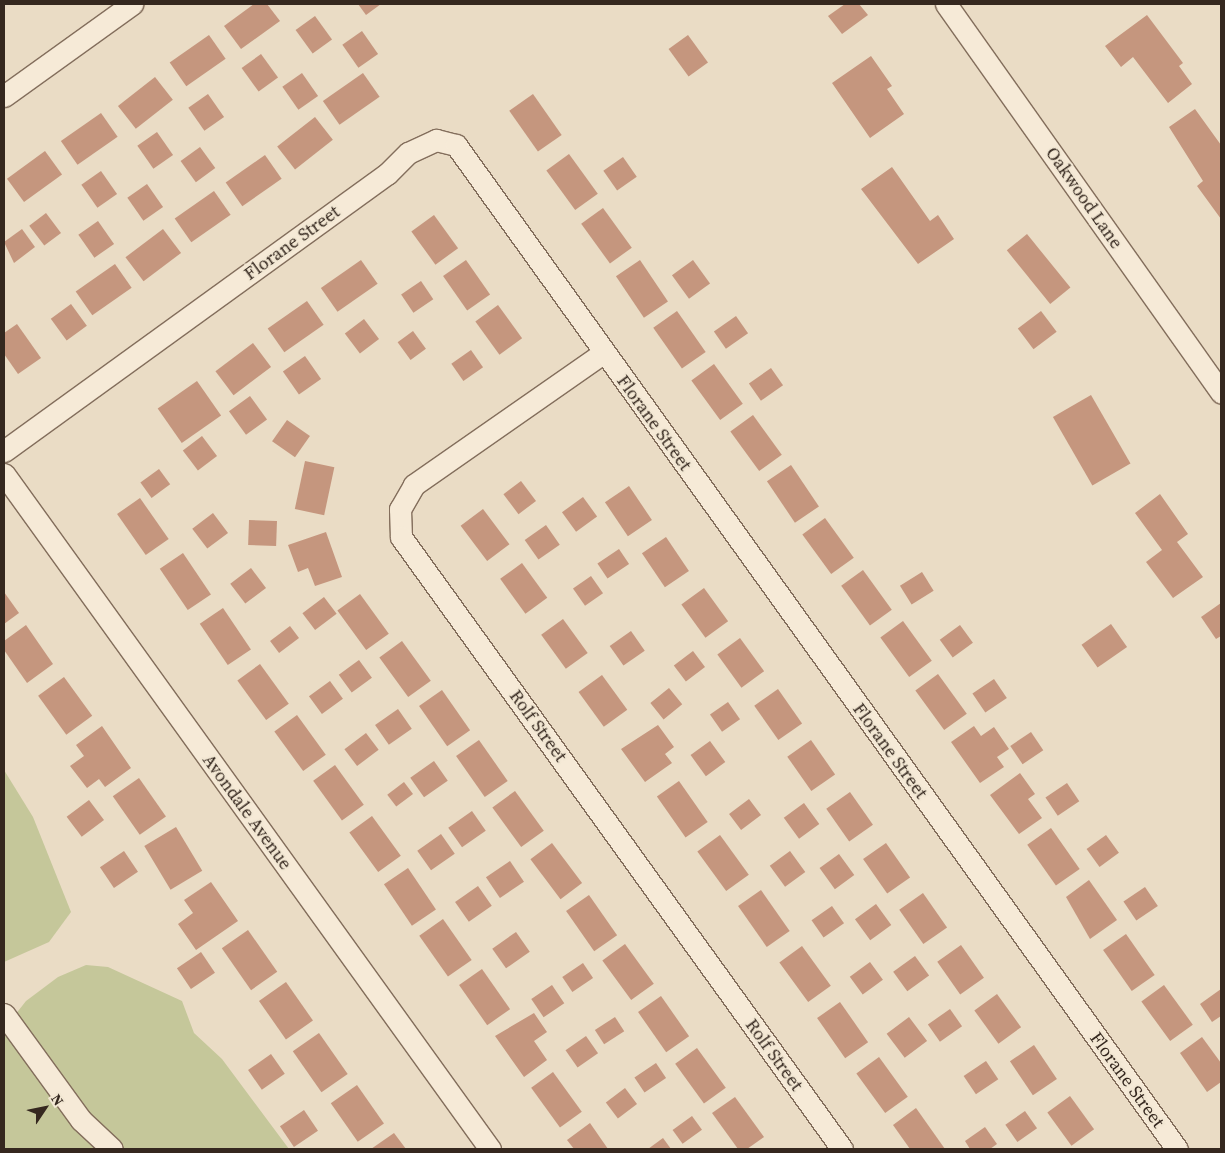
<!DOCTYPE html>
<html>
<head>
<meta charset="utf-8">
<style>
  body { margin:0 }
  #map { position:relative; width:1225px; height:1153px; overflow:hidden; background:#eadcc5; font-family:"Source Serif 4",serif }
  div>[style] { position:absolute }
  .green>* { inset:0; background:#c5c79a }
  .building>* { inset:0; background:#c5967e; transform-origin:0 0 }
  .roads { filter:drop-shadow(1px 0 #836e5c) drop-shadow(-1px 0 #836e5c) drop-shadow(0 1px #836e5c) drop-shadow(0 -1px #836e5c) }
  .minor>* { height:21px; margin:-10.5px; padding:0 10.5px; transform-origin:10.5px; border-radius:10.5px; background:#f6ead7 }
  span { translate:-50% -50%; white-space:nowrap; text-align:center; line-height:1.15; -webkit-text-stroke:4px #f2e7d3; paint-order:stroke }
  .street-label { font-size:18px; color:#35281f }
  .frame { position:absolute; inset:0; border:5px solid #35281f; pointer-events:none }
  .north { position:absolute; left:20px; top:1083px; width:50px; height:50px; -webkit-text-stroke:4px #f2e7d3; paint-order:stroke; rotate:56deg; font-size:14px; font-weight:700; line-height:20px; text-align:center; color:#35281f }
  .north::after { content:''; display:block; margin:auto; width:18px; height:22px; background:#35281f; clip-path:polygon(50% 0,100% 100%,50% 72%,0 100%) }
</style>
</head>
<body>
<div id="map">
  <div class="green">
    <div style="clip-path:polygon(4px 770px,33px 817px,71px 912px,49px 942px,4px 962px)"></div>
    <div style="clip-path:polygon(86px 965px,108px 967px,182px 1001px,194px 1033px,222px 1059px,289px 1149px,4px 1149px,4px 1029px,26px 1001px,58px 977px)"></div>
  </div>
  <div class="building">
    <div style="clip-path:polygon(254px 4px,267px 4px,280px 21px,241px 49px,224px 26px)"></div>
    <div style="clip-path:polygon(358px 4px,381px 4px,366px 15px)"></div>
    <div style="clip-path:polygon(845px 4px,859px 4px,868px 15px,842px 34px,828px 16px)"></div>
    <div style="clip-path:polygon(1147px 15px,1183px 63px,1179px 66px,1192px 84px,1168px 103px,1133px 57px,1121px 67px,1105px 46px)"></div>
    <div style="left:315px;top:16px;width:29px;height:24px;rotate:54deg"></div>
    <div style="left:362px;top:31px;width:28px;height:24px;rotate:55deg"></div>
    <div style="left:209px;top:35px;width:29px;height:48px;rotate:55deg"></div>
    <div style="left:688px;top:35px;width:34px;height:24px;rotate:54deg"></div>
    <div style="left:261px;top:54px;width:29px;height:24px;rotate:54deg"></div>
    <div style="clip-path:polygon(871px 56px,892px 86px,887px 89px,904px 114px,870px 138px,832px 83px)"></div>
    <div style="left:302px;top:73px;width:28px;height:24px;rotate:55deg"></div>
    <div style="left:363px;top:73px;width:29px;height:49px;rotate:55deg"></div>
    <div style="left:155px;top:77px;width:29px;height:47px;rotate:52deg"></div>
    <div style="left:208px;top:94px;width:28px;height:24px;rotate:55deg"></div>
    <div style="left:533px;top:94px;width:50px;height:29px;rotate:55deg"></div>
    <div style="clip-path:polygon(1195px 109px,1221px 145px,1221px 219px,1197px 186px,1203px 181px,1169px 127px)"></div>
    <div style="left:101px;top:113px;width:29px;height:49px;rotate:55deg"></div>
    <div style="left:315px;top:117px;width:29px;height:48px;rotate:52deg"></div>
    <div style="left:157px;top:132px;width:28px;height:24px;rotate:55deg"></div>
    <div style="left:200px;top:147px;width:26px;height:24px;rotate:54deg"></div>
    <div style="left:45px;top:151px;width:29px;height:47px;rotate:54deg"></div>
    <div style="left:569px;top:154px;width:49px;height:28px;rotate:54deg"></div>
    <div style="left:265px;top:155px;width:29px;height:48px;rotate:55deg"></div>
    <div style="left:623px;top:157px;width:24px;height:24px;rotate:55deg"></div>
    <div style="clip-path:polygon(892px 167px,930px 221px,938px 215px,954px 239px,918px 264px,861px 189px)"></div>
    <div style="left:101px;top:171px;width:28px;height:24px;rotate:55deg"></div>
    <div style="left:147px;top:184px;width:28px;height:24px;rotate:55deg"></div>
    <div style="left:214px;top:191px;width:29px;height:48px;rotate:55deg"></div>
    <div style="left:603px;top:208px;width:49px;height:27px;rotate:54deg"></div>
    <div style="left:46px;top:213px;width:25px;height:21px;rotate:53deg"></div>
    <div style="left:434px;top:215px;width:41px;height:28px;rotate:54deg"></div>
    <div style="left:98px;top:221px;width:28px;height:24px;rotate:55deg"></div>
    <div style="clip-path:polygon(22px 229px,35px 247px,14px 263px,4px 242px)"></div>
    <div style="left:163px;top:229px;width:30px;height:47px;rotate:53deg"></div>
    <div style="left:1027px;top:234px;width:69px;height:26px;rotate:51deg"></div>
    <div style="left:361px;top:260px;width:29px;height:49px;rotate:55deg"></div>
    <div style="left:466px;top:260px;width:42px;height:28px;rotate:55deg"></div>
    <div style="left:640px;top:260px;width:50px;height:29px;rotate:56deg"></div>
    <div style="left:693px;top:260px;width:29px;height:26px;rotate:54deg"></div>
    <div style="left:115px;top:264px;width:29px;height:48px;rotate:55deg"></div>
    <div style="left:421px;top:281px;width:22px;height:24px;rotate:56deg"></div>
    <div style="left:307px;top:301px;width:29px;height:48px;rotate:55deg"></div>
    <div style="left:71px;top:304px;width:27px;height:25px;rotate:54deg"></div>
    <div style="left:498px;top:305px;width:41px;height:28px;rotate:54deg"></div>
    <div style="left:677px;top:311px;width:50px;height:29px;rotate:55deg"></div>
    <div style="left:1041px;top:311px;width:26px;height:29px;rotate:53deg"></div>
    <div style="left:736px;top:316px;width:21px;height:27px;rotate:55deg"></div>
    <div style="left:364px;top:319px;width:25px;height:24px;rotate:53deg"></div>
    <div style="clip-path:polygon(17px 324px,41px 358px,18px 374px,4px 354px,4px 333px)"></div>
    <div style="left:413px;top:331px;width:22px;height:19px;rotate:54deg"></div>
    <div style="left:253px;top:343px;width:30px;height:47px;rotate:53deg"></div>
    <div style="left:471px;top:350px;width:21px;height:24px;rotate:55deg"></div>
    <div style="left:305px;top:356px;width:28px;height:27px;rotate:55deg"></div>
    <div style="left:714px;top:364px;width:49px;height:28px;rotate:54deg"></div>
    <div style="left:771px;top:368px;width:21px;height:27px;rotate:55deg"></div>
    <div style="left:197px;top:381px;width:42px;height:48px;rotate:55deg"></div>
    <div style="left:1091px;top:395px;width:79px;height:44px;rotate:60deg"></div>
    <div style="left:250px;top:396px;width:29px;height:26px;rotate:54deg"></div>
    <div style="left:753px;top:415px;width:49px;height:28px;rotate:54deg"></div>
    <div style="left:287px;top:420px;width:28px;height:26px;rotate:35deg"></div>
    <div style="left:202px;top:436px;width:25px;height:24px;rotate:53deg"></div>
    <div style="left:305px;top:461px;width:30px;height:49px;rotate:12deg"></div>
    <div style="left:791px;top:465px;width:50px;height:29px;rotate:56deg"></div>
    <div style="left:159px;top:469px;width:19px;height:23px;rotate:54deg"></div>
    <div style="left:521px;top:481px;width:25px;height:22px;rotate:53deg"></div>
    <div style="left:629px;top:486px;width:41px;height:29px;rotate:56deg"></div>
    <div style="clip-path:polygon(1160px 494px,1188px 534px,1177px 542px,1203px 577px,1173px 598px,1146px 562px,1162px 550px,1135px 513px)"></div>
    <div style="left:583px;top:497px;width:24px;height:26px;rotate:54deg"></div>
    <div style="left:140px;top:498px;width:50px;height:28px;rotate:55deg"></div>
    <div style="left:483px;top:509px;width:44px;height:28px;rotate:53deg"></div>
    <div style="left:213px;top:513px;width:25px;height:26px;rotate:53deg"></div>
    <div style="left:825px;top:518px;width:49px;height:28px;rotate:54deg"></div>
    <div style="left:249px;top:520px;width:28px;height:25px;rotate:2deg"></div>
    <div style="left:546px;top:525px;width:24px;height:26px;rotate:55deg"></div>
    <div style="clip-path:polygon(326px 532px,342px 577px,315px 586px,308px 568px,298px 572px,288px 545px)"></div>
    <div style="left:666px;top:537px;width:41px;height:29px;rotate:56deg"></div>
    <div style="left:619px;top:549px;width:18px;height:26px;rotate:56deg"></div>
    <div style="left:183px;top:553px;width:50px;height:28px;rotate:56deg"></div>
    <div style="left:522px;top:563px;width:43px;height:27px;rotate:54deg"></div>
    <div style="left:251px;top:568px;width:25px;height:26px;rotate:53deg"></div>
    <div style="left:863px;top:570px;width:49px;height:27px;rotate:54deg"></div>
    <div style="left:922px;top:572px;width:22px;height:26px;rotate:58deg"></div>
    <div style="left:591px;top:576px;width:21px;height:22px;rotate:55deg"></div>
    <div style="left:704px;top:588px;width:41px;height:28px;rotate:54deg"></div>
    <div style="clip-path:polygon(4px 592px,19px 613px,4px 624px)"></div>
    <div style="left:360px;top:594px;width:49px;height:28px;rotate:54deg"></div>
    <div style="left:324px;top:597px;width:21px;height:27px;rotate:53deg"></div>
    <div style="clip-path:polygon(1221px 603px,1221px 636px,1216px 639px,1201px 617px)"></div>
    <div style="left:223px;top:608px;width:50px;height:28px;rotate:56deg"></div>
    <div style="left:563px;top:619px;width:42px;height:27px;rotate:54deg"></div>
    <div style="left:903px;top:621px;width:49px;height:28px;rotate:54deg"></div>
    <div style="left:1111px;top:624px;width:28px;height:36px;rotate:55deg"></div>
    <div style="clip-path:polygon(26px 625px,53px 664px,27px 683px,4px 650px,4px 641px)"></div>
    <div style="left:960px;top:625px;width:22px;height:25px;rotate:54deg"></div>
    <div style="left:290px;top:626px;width:15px;height:25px;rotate:53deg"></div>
    <div style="left:631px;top:631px;width:24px;height:26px;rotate:55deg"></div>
    <div style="left:740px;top:638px;width:41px;height:28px;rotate:54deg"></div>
    <div style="left:402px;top:641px;width:49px;height:28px;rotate:54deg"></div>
    <div style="left:693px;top:651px;width:20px;height:24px;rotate:53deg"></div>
    <div style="left:359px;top:660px;width:22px;height:25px;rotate:54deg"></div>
    <div style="left:260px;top:664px;width:49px;height:28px;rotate:54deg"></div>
    <div style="left:938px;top:674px;width:49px;height:28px;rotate:54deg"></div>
    <div style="left:602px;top:675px;width:43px;height:29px;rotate:54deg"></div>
    <div style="left:64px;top:677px;width:48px;height:32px;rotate:54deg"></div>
    <div style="left:994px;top:679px;width:23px;height:26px;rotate:56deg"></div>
    <div style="left:330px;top:681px;width:22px;height:26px;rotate:54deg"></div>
    <div style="left:669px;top:688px;width:21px;height:24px;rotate:51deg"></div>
    <div style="left:778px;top:689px;width:42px;height:29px;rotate:55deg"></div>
    <div style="left:442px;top:690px;width:49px;height:28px;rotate:55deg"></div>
    <div style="left:728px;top:702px;width:21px;height:22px;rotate:55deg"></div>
    <div style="left:398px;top:709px;width:24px;height:28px;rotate:55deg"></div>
    <div style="left:297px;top:715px;width:49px;height:28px;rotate:54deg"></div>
    <div style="clip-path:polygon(658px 725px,674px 747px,665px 754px,672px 763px,645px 782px,621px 749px)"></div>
    <div style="clip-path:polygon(102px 726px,131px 768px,105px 787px,99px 779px,87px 788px,70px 766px,84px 756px,76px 745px)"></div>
    <div style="clip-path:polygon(974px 726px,981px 736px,994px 727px,1009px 749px,997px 757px,1004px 767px,980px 783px,951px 742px)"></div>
    <div style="left:1031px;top:732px;width:22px;height:25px;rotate:56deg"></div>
    <div style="left:366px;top:733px;width:21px;height:27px;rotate:53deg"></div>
    <div style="left:479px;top:740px;width:50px;height:28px;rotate:55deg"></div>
    <div style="left:811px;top:740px;width:42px;height:29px;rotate:55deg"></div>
    <div style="left:710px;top:741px;width:26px;height:24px;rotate:54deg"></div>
    <div style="left:434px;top:761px;width:24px;height:29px;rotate:55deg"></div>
    <div style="left:335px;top:765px;width:49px;height:27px;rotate:54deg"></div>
    <div style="clip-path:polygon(1020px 773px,1035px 794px,1028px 799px,1042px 818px,1019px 834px,990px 795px)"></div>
    <div style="left:139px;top:778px;width:47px;height:32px;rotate:55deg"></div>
    <div style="left:679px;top:781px;width:50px;height:27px;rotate:55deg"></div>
    <div style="left:404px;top:782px;width:15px;height:21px;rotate:53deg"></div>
    <div style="left:1067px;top:783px;width:22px;height:26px;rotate:56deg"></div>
    <div style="left:515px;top:791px;width:49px;height:28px;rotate:54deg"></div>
    <div style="left:850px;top:792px;width:40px;height:29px;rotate:55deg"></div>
    <div style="left:749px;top:799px;width:20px;height:25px;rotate:53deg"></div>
    <div style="left:89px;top:800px;width:25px;height:28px;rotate:53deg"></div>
    <div style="left:804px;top:803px;width:26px;height:25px;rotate:54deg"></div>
    <div style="left:472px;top:811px;width:24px;height:29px;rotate:55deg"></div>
    <div style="left:372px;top:816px;width:49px;height:28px;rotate:54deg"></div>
    <div style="left:176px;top:827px;width:51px;height:37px;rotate:59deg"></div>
    <div style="left:1051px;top:828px;width:50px;height:29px;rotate:55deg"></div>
    <div style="left:441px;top:834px;width:24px;height:29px;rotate:55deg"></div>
    <div style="left:720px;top:835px;width:49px;height:28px;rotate:54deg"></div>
    <div style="left:1106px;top:835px;width:22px;height:24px;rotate:54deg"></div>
    <div style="left:552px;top:843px;width:50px;height:27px;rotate:53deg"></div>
    <div style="left:886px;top:843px;width:42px;height:28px;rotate:55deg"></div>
    <div style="left:124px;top:851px;width:25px;height:29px;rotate:56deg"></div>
    <div style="left:790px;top:851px;width:26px;height:25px;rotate:54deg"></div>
    <div style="left:839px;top:854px;width:26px;height:24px;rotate:54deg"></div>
    <div style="left:510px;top:861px;width:25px;height:29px;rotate:56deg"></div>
    <div style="left:408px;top:868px;width:50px;height:29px;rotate:56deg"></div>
    <div style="clip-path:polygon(1089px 880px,1117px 920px,1090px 939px,1066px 897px)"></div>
    <div style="clip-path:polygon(211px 882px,238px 921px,196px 950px,178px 924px,193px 913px,184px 900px)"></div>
    <div style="left:478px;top:886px;width:24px;height:28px;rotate:55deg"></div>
    <div style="left:1145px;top:887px;width:23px;height:26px;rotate:56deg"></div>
    <div style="left:761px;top:890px;width:50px;height:28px;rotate:55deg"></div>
    <div style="left:923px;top:893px;width:42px;height:29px;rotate:55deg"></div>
    <div style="left:589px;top:895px;width:49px;height:28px;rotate:55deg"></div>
    <div style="left:876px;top:904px;width:26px;height:26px;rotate:54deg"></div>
    <div style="left:832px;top:906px;width:21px;height:25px;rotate:55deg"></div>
    <div style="left:443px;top:919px;width:50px;height:29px;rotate:55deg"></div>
    <div style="left:248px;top:930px;width:51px;height:32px;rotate:55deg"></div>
    <div style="left:516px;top:932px;width:24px;height:29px;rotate:55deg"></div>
    <div style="left:1126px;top:934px;width:50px;height:28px;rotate:55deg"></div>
    <div style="left:625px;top:944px;width:49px;height:28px;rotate:54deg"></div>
    <div style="left:961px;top:945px;width:40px;height:29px;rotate:55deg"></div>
    <div style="left:802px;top:946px;width:49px;height:28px;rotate:54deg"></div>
    <div style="left:201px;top:952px;width:25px;height:29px;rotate:56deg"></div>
    <div style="left:915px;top:956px;width:24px;height:27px;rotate:54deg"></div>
    <div style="left:870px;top:962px;width:22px;height:25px;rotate:54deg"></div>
    <div style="left:583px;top:963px;width:18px;height:25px;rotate:56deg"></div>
    <div style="left:482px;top:969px;width:49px;height:28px;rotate:55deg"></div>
    <div style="left:286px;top:982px;width:47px;height:33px;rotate:55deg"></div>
    <div style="left:552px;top:985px;width:22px;height:25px;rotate:56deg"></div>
    <div style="left:1164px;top:985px;width:49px;height:28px;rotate:54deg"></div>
    <div style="clip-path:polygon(1221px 989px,1221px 1016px,1212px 1022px,1200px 1004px)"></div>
    <div style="left:997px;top:994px;width:41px;height:28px;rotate:54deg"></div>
    <div style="left:661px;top:996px;width:49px;height:28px;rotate:55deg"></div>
    <div style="left:840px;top:1002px;width:49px;height:28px;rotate:55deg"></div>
    <div style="left:950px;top:1009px;width:21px;height:27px;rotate:55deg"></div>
    <div style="clip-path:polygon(534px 1013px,547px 1032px,534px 1041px,547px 1060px,524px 1077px,495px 1036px)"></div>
    <div style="left:615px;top:1017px;width:17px;height:24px;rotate:57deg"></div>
    <div style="left:909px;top:1017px;width:30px;height:28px;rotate:53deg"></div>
    <div style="left:319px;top:1033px;width:50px;height:32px;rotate:55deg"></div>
    <div style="left:586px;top:1036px;width:21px;height:25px;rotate:55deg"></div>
    <div style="clip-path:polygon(1202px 1037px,1221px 1063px,1221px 1082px,1207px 1092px,1180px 1053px)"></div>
    <div style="left:1034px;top:1045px;width:41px;height:29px;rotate:56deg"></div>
    <div style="left:697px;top:1048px;width:49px;height:27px;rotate:54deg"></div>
    <div style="left:271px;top:1054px;width:24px;height:28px;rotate:55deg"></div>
    <div style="left:879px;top:1057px;width:49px;height:28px;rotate:54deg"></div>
    <div style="left:986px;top:1061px;width:22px;height:27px;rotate:56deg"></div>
    <div style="left:656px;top:1063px;width:18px;height:26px;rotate:56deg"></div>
    <div style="left:553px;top:1072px;width:49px;height:27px;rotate:54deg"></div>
    <div style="left:357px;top:1085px;width:47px;height:32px;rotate:55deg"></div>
    <div style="left:625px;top:1088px;width:20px;height:24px;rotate:53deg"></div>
    <div style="left:1070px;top:1096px;width:41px;height:28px;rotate:54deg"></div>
    <div style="clip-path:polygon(735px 1097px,764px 1137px,747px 1149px,738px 1149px,712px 1113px)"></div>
    <div style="clip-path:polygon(916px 1108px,945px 1149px,910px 1149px,893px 1125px)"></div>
    <div style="left:304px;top:1110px;width:25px;height:29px;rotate:56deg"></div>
    <div style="left:1025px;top:1111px;width:21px;height:24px;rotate:55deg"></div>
    <div style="left:692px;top:1116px;width:17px;height:24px;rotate:54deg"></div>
    <div style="clip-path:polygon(590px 1123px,608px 1149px,574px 1149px,567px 1140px)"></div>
    <div style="clip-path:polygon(985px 1127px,997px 1144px,990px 1149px,970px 1149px,965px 1141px)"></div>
    <div style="clip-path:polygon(394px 1133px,406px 1149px,371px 1149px)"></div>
    <div style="clip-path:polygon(663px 1138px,671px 1149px,648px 1149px)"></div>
  </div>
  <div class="roads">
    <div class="minor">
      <div style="left:946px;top:4px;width:476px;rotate:54.7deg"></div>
      <div style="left:4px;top:96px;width:158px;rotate:-35.7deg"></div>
      <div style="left:603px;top:353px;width:231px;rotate:145.1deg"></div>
      <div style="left:414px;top:485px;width:28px;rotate:120deg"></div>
      <div style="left:400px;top:509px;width:28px;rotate:88deg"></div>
      <div style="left:401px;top:537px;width:754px;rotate:54.22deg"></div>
      <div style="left:4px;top:451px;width:473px;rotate:-35.9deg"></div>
      <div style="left:387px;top:174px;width:30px;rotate:-45deg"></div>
      <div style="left:408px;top:153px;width:31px;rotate:-25deg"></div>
      <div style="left:436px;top:140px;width:21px;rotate:14deg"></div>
      <div style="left:456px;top:145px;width:1236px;rotate:54.32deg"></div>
      <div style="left:4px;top:474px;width:832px;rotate:54.25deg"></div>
      <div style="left:4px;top:1014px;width:131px;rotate:54deg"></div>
      <div style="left:81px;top:1120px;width:42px;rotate:43.1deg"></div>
    </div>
  </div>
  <div class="street-label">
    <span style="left:1084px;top:198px;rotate:55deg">Oakwood Lane</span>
    <span style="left:292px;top:243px;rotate:-36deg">Florane Street</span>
    <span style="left:654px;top:423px;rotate:54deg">Florane Street</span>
    <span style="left:538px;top:726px;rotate:54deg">Rolf Street</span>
    <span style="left:890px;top:751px;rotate:54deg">Florane Street</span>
    <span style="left:247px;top:812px;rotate:54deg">Avondale Avenue</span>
    <span style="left:774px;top:1055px;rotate:54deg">Rolf Street</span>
    <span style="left:1127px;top:1080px;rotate:54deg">Florane Street</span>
  </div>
  <div class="frame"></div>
  <div class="north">N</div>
</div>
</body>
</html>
